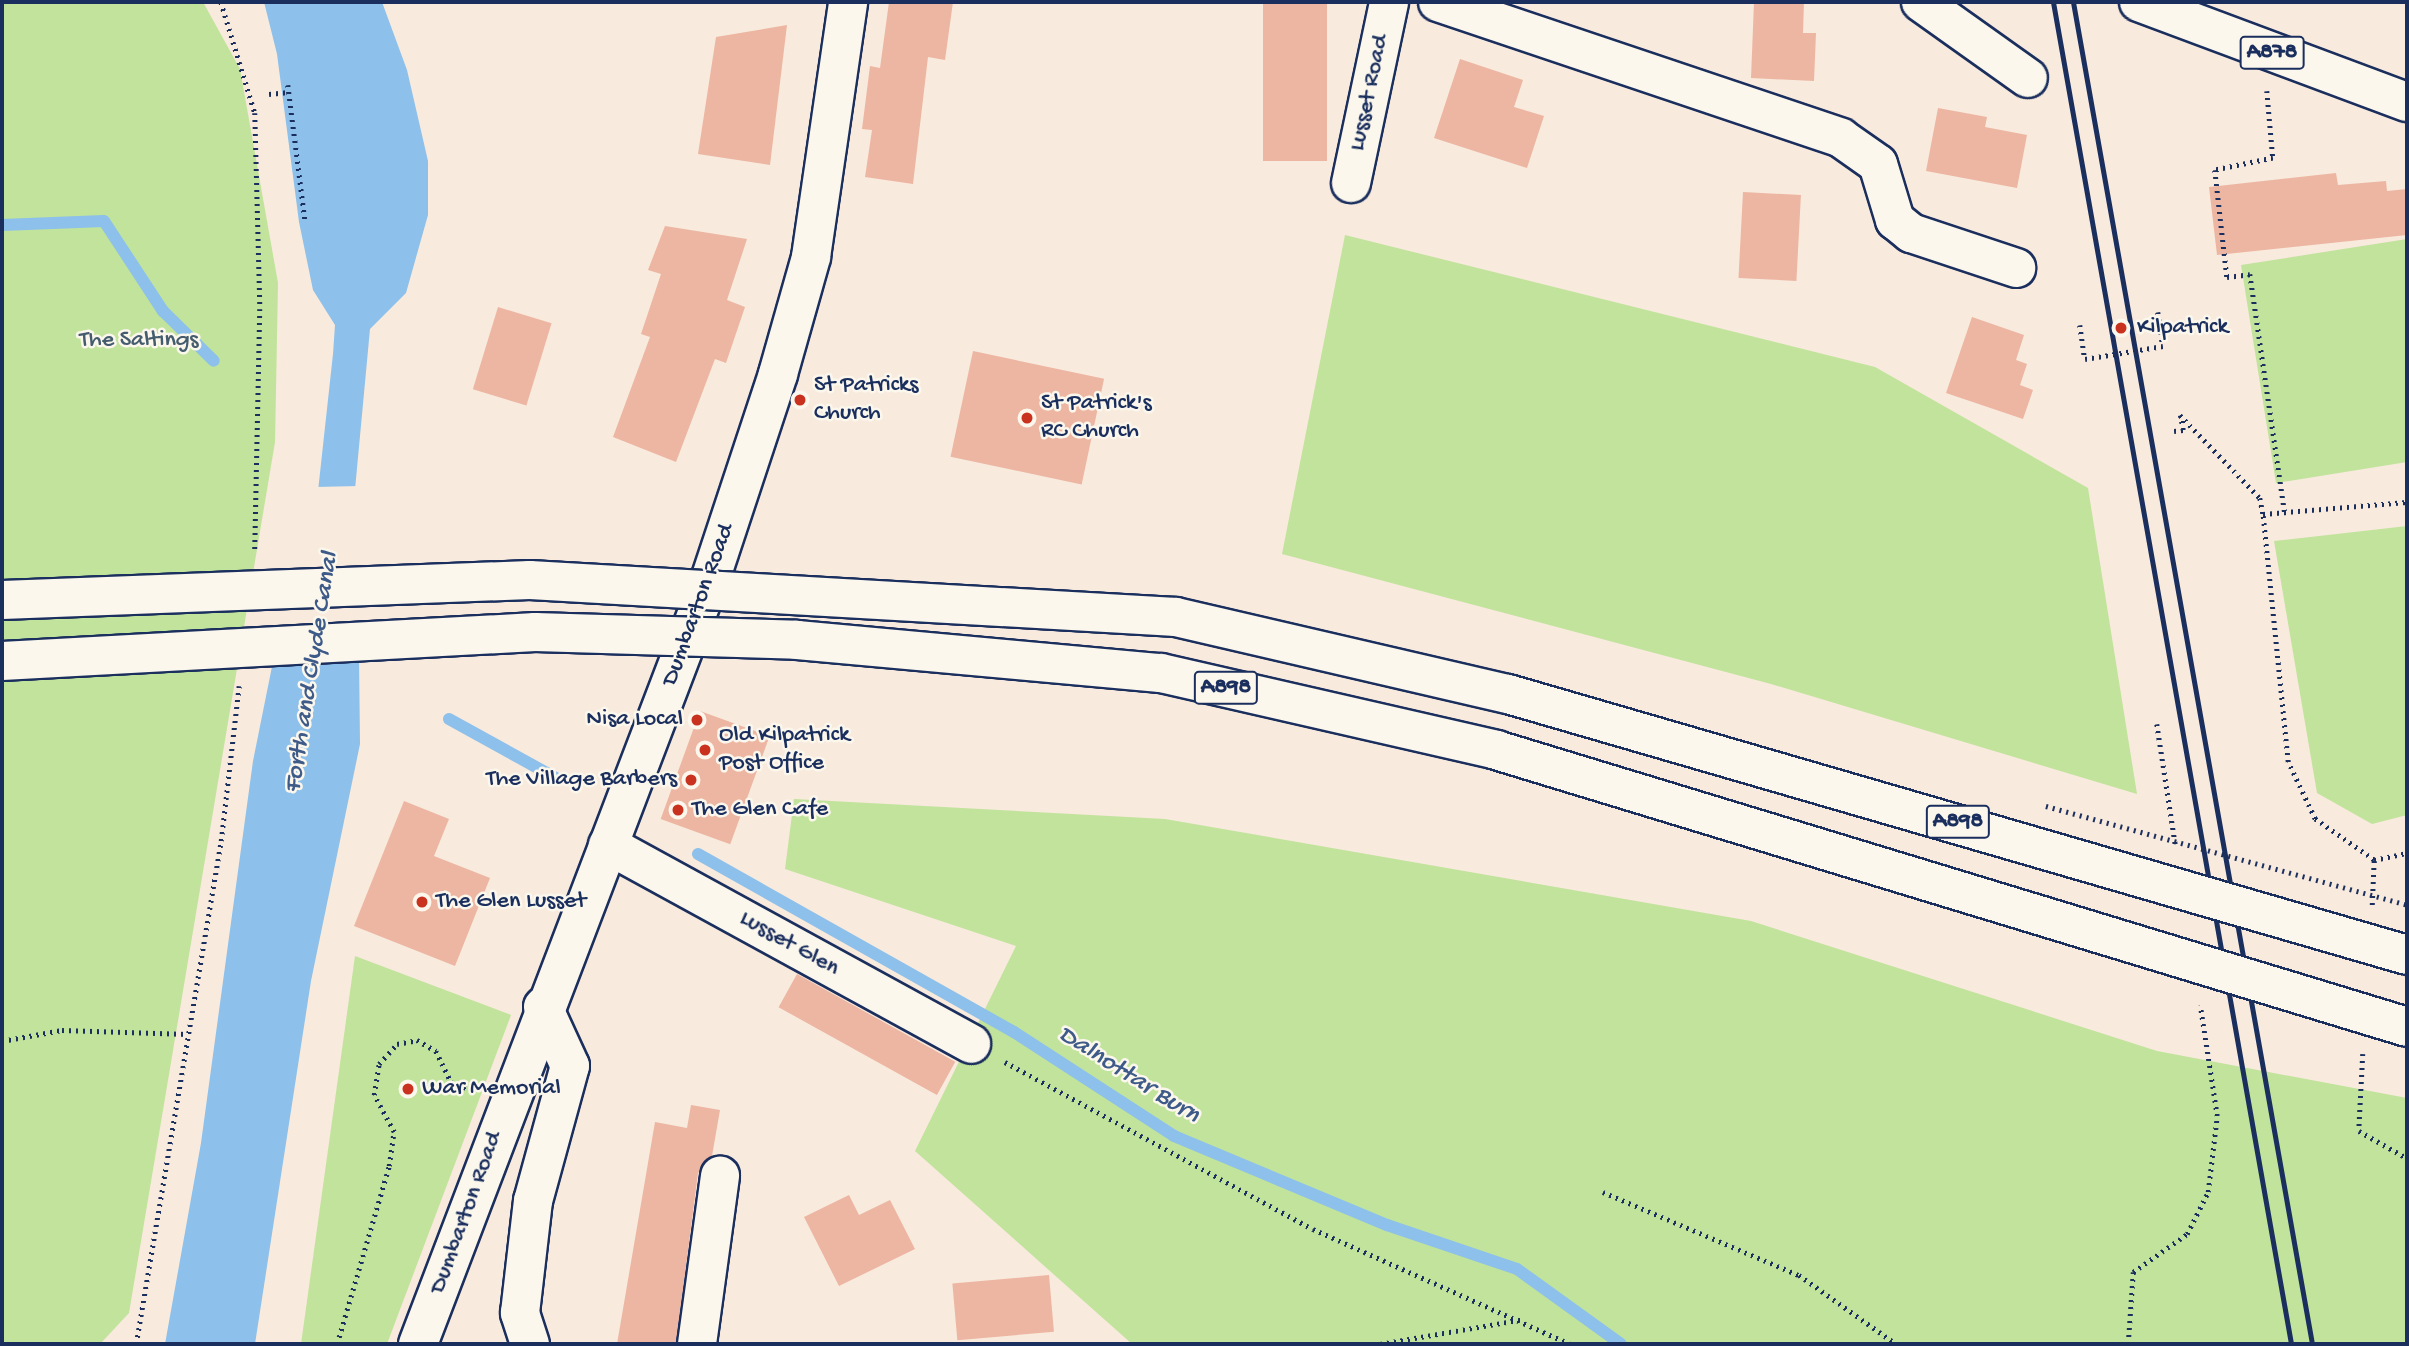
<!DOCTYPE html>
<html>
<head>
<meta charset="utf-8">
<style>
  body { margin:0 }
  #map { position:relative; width:2409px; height:1346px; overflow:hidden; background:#f8eadd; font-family:"Gochi Hand",sans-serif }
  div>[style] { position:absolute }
  .green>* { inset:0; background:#c1e39c }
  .water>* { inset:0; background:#8dc0ea }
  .pier>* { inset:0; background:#f8eadd }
  .stream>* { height:12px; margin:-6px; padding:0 6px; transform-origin:6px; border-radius:6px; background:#8dc0ea }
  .building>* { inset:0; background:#edb6a2; transform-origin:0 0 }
  .path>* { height:4.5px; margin-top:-2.25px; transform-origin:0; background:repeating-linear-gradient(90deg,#1b2f5e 0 2px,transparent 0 7px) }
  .roads { filter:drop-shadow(2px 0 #1b2f5e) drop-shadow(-2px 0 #1b2f5e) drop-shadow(0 2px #1b2f5e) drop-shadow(0 -2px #1b2f5e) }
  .minor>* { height:38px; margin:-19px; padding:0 19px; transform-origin:19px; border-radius:19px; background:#fbf7ec }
  .major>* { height:38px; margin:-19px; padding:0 19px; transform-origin:19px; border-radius:19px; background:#fbf7ec }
  .rail>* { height:5px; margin:-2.5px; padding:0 2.5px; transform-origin:2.5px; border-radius:2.5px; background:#1b2f5e }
  .path-bridge>* { height:4.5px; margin-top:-2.25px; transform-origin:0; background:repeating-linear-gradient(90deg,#1b2f5e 0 2px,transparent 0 7px) }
  .bridges { filter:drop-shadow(2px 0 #1b2f5e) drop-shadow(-2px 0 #1b2f5e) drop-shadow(0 2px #1b2f5e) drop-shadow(0 -2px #1b2f5e) }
  .highway-bridge>* { height:38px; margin:-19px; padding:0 19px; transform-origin:19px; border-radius:19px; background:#fbf7ec }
  .dots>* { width:19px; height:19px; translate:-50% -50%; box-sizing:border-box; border:4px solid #fbf7ec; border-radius:50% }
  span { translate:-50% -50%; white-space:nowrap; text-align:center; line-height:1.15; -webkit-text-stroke:5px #fbf7ec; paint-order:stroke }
  .shield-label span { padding:2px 5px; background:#fbf7ec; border:2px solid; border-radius:5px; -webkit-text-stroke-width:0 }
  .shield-label { font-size:23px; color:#1b2f5e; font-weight:700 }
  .street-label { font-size:24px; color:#1b2f5e }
  .poi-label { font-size:24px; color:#1b2f5e }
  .left { translate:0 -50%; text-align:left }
  .right { translate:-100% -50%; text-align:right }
  .park-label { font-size:24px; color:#445c6e }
  .water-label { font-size:26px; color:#3d5a88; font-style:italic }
  .frame { position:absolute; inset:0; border:4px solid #1b2f5e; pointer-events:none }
</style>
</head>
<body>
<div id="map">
  <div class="green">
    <div style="clip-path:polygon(2px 2px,203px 2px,240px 69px,278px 283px,275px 442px,129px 1313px,100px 1344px,2px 1344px)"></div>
    <div style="clip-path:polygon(1345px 235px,1875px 367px,2088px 488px,2137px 794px,1771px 684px,1282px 554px)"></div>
    <div style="clip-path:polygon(2407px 239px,2407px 462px,2276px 483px,2241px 265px)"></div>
    <div style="clip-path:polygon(2407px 526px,2407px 815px,2372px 824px,2317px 793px,2274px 541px)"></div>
    <div style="clip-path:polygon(794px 799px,1165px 819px,1751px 921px,2157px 1051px,2407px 1098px,2407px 1344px,1132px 1344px,915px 1151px,1016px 946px,785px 869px)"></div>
    <div style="clip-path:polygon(355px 956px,511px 1015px,387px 1344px,301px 1344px)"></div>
  </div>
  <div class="water">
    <div style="clip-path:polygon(264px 2px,382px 2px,407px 70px,428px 161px,428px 215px,406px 293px,370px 329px,350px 543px,358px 567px,360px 744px,311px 981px,255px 1344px,165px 1344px,201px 1143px,253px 761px,290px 577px,312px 546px,333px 354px,335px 325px,313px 290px,299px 222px,277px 54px)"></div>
  </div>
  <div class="pier">
    <div style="clip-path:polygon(359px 486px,354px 543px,362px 567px,362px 659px,270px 658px,287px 576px,309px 545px,315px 487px)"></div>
  </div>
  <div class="stream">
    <div style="left:2px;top:225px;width:102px;rotate:-2.2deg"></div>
    <div style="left:104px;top:221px;width:108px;rotate:56.8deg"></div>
    <div style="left:163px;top:311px;width:71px;rotate:44.4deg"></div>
    <div style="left:449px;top:719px;width:122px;rotate:28.9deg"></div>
    <div style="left:698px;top:854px;width:363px;rotate:29.4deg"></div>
    <div style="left:1014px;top:1032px;width:191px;rotate:33deg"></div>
    <div style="left:1174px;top:1136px;width:231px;rotate:22.7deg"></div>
    <div style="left:1387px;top:1225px;width:137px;rotate:18.7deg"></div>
    <div style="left:1517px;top:1269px;width:128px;rotate:35.8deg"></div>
  </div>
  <div class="building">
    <div style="clip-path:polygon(889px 2px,953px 2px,945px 60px,928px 57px,913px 184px,865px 177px,872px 130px,862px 129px,870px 66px,880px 68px)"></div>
    <div style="left:1263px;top:2px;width:64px;height:159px"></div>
    <div style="clip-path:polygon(1754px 2px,1804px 2px,1803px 33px,1816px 33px,1814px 81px,1751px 78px)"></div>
    <div style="clip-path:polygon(787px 25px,770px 165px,698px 154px,716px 37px)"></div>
    <div style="clip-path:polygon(1460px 59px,1523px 80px,1514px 107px,1544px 116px,1527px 168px,1434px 138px)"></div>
    <div style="clip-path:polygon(1938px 108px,1987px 117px,1985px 127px,2027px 135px,2017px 188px,1926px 171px)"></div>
    <div style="clip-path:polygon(2336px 173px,2338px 185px,2386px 181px,2387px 191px,2407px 189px,2407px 235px,2217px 255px,2209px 187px)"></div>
    <div style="left:1743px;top:192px;width:58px;height:86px;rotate:3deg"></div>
    <div style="clip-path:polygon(665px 226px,747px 239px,727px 300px,745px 307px,726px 363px,715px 359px,676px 462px,613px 437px,650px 337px,641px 334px,661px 274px,648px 270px)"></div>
    <div style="left:498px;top:307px;width:56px;height:86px;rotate:17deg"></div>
    <div style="clip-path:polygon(1972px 317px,2024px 335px,2016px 360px,2027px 364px,2020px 385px,2033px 390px,2023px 419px,1946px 393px)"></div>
    <div style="left:973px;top:351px;width:134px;height:108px;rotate:12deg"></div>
    <div style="left:700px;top:711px;width:74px;height:115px;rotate:20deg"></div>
    <div style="clip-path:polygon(404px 801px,449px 819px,434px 856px,490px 878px,455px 966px,354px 926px)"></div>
    <div style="left:797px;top:974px;width:181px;height:38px;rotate:29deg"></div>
    <div style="clip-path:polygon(691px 1105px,720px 1110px,712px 1156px,698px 1173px,676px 1344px,617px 1344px,655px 1122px,687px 1128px)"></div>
    <div style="clip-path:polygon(849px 1195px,859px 1215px,890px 1200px,915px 1249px,839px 1286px,804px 1217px)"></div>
    <div style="left:1049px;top:1275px;width:57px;height:97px;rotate:85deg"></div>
  </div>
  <div class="path">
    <div style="left:221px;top:2px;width:116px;rotate:73deg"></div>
    <div style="left:255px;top:113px;width:196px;rotate:88.5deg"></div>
    <div style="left:260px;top:309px;width:243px;rotate:91.2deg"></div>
    <div style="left:288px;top:85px;width:136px;rotate:82.8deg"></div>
    <div style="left:2267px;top:91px;width:67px;rotate:84.9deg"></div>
    <div style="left:2273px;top:158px;width:59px;rotate:168.3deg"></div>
    <div style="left:2215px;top:170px;width:108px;rotate:83.6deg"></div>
    <div style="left:2227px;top:277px;width:23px;rotate:-7deg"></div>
    <div style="left:2250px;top:274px;width:242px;rotate:81.7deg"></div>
    <div style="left:269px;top:94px;width:20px;rotate:-6deg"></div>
    <div style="left:2158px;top:312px;width:34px;rotate:82deg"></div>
    <div style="left:2080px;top:325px;width:34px;rotate:82deg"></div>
    <div style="left:2174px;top:431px;width:9px;rotate:-6deg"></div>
    <div style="left:2183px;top:430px;width:15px;rotate:-101deg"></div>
    <div style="left:2180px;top:415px;width:115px;rotate:46.1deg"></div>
    <div style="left:2260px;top:498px;width:16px;rotate:79deg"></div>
    <div style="left:2157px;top:724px;width:125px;rotate:81.3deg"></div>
    <div style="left:2374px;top:860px;width:72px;rotate:-145.2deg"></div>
    <div style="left:2315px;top:819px;width:63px;rotate:-115.3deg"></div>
    <div style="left:2288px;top:762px;width:249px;rotate:-95.8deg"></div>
    <div style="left:2263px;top:514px;width:144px;rotate:-4.8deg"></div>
    <div style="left:2372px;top:905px;width:45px;rotate:-87.5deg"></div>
    <div style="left:2374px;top:860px;width:34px;rotate:-12deg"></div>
    <div style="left:2px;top:1041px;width:61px;rotate:-10.4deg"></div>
    <div style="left:62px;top:1030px;width:126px;rotate:1.8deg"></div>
    <div style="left:2363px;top:1054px;width:77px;rotate:93deg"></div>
    <div style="left:2359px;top:1131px;width:55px;rotate:29.4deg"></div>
    <div style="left:1005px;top:1062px;width:350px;rotate:28.5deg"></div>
    <div style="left:1313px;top:1229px;width:282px;rotate:24.1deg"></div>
    <div style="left:1603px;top:1192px;width:213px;rotate:23deg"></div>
    <div style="left:1799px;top:1275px;width:119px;rotate:35.4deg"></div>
    <div style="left:136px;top:1344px;width:510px;rotate:-80.41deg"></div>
    <div style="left:221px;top:841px;width:156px;rotate:-83.4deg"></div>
    <div style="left:337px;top:1344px;width:185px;rotate:-73.7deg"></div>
    <div style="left:389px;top:1166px;width:34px;rotate:-82deg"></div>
    <div style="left:394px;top:1132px;width:42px;rotate:-118.4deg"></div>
    <div style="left:374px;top:1095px;width:31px;rotate:-81deg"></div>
    <div style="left:379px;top:1064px;width:27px;rotate:-48deg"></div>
    <div style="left:397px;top:1044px;width:20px;rotate:-11deg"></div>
    <div style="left:417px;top:1040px;width:22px;rotate:30deg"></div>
    <div style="left:436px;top:1051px;width:34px;rotate:64deg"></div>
    <div style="left:451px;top:1082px;width:26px;rotate:21deg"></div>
    <div style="left:1380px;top:1344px;width:146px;rotate:-9.8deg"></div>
    <div style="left:2128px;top:1344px;width:72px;rotate:-86deg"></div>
    <div style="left:2133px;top:1272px;width:66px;rotate:-35.1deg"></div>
    <div style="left:2187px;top:1234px;width:47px;rotate:-63.4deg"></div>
    <div style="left:2208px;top:1192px;width:77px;rotate:-83.2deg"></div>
    <div style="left:2217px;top:1116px;width:112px;rotate:-98.7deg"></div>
  </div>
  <div class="roads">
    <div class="minor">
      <div style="left:1438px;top:2px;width:425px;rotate:18.6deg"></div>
      <div style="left:1841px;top:138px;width:45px;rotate:35.1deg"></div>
      <div style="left:1878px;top:164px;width:59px;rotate:73.1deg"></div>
      <div style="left:1895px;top:220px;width:21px;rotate:39deg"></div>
      <div style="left:1911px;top:233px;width:111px;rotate:18.4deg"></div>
      <div style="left:1921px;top:2px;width:131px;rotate:35.4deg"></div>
      <div style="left:1351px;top:183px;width:185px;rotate:-78.1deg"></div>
      <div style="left:608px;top:845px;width:414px;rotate:28.7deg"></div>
      <div style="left:530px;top:1344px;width:33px;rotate:-108deg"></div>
      <div style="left:520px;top:1313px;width:113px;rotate:-83.4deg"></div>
      <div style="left:533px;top:1201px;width:140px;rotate:-74.7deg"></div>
      <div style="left:570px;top:1066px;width:65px;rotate:-114.6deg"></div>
      <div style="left:697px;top:1344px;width:170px;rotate:-82.2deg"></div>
    </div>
    <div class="major">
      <div style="left:2139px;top:2px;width:286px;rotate:20.5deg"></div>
      <div style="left:418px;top:1344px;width:821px;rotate:-69.09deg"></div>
      <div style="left:711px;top:577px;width:214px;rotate:-71.7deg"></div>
      <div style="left:778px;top:374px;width:122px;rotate:-74.2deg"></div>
      <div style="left:811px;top:257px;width:258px;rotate:-81.7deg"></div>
    </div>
  </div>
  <div class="rail">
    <div style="left:2053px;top:2px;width:1363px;rotate:79.94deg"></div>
    <div style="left:2073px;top:2px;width:1363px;rotate:79.9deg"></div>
  </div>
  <div class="path-bridge">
    <div style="left:2085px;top:359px;width:79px;rotate:-9.5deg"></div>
    <div style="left:2046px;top:806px;width:374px;rotate:15.3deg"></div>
  </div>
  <div class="bridges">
    <div class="highway-bridge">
      <div style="left:2px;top:600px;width:528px;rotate:-2.17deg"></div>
      <div style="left:530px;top:580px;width:647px;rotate:3.28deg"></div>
      <div style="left:1176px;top:617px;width:341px;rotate:13.1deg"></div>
      <div style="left:1508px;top:694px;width:936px;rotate:16.19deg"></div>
      <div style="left:2px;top:661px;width:534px;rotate:-3.11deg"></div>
      <div style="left:535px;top:632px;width:262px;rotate:1.7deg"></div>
      <div style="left:797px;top:640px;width:365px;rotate:5.2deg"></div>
      <div style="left:1161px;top:673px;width:344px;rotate:12.9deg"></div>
      <div style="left:1496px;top:750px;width:952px;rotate:16.91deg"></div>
    </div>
  </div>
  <div class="dots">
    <div style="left:2121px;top:328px;background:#c8321e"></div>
    <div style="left:800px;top:400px;background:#c8321e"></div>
    <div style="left:1027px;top:418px;background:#c8321e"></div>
    <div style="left:697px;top:720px;background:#c8321e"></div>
    <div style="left:705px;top:750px;background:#c8321e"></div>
    <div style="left:691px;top:780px;background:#c8321e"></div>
    <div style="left:678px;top:810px;background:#c8321e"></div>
    <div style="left:422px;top:902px;background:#c8321e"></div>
    <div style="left:408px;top:1089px;background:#c8321e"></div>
  </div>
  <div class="shield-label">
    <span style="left:2272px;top:53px">A878</span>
    <span style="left:1226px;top:688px">A898</span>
    <span style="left:1958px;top:822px">A898</span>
  </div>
  <div class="street-label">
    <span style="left:1370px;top:93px;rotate:-78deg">Lusset Road</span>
    <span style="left:699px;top:605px;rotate:-70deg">Dumbarton Road</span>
    <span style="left:789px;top:944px;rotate:29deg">Lusset Glen</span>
    <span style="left:467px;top:1213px;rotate:-70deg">Dumbarton Road</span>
  </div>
  <div class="poi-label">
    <span class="left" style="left:2137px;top:328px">Kilpatrick</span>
    <span class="left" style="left:814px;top:400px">St Patricks<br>Church</span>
    <span class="left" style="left:1041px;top:418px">St Patrick's<br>RC Church</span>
    <span class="right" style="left:683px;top:720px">Nisa Local</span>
    <span class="left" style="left:719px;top:750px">Old Kilpatrick<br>Post Office</span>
    <span class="right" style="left:677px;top:780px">The Village Barbers</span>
    <span class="left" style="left:692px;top:810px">The Glen Cafe</span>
    <span class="left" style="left:436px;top:902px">The Glen Lusset</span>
    <span class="left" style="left:422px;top:1089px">War Memorial</span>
  </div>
  <div class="park-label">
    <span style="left:139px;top:341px">The Saltings</span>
  </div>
  <div class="water-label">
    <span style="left:313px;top:673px;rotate:-81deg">Forth and Clyde Canal</span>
    <span style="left:1128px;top:1076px;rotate:32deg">Dalnottar Burn</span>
  </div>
  <div class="frame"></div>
</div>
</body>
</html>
